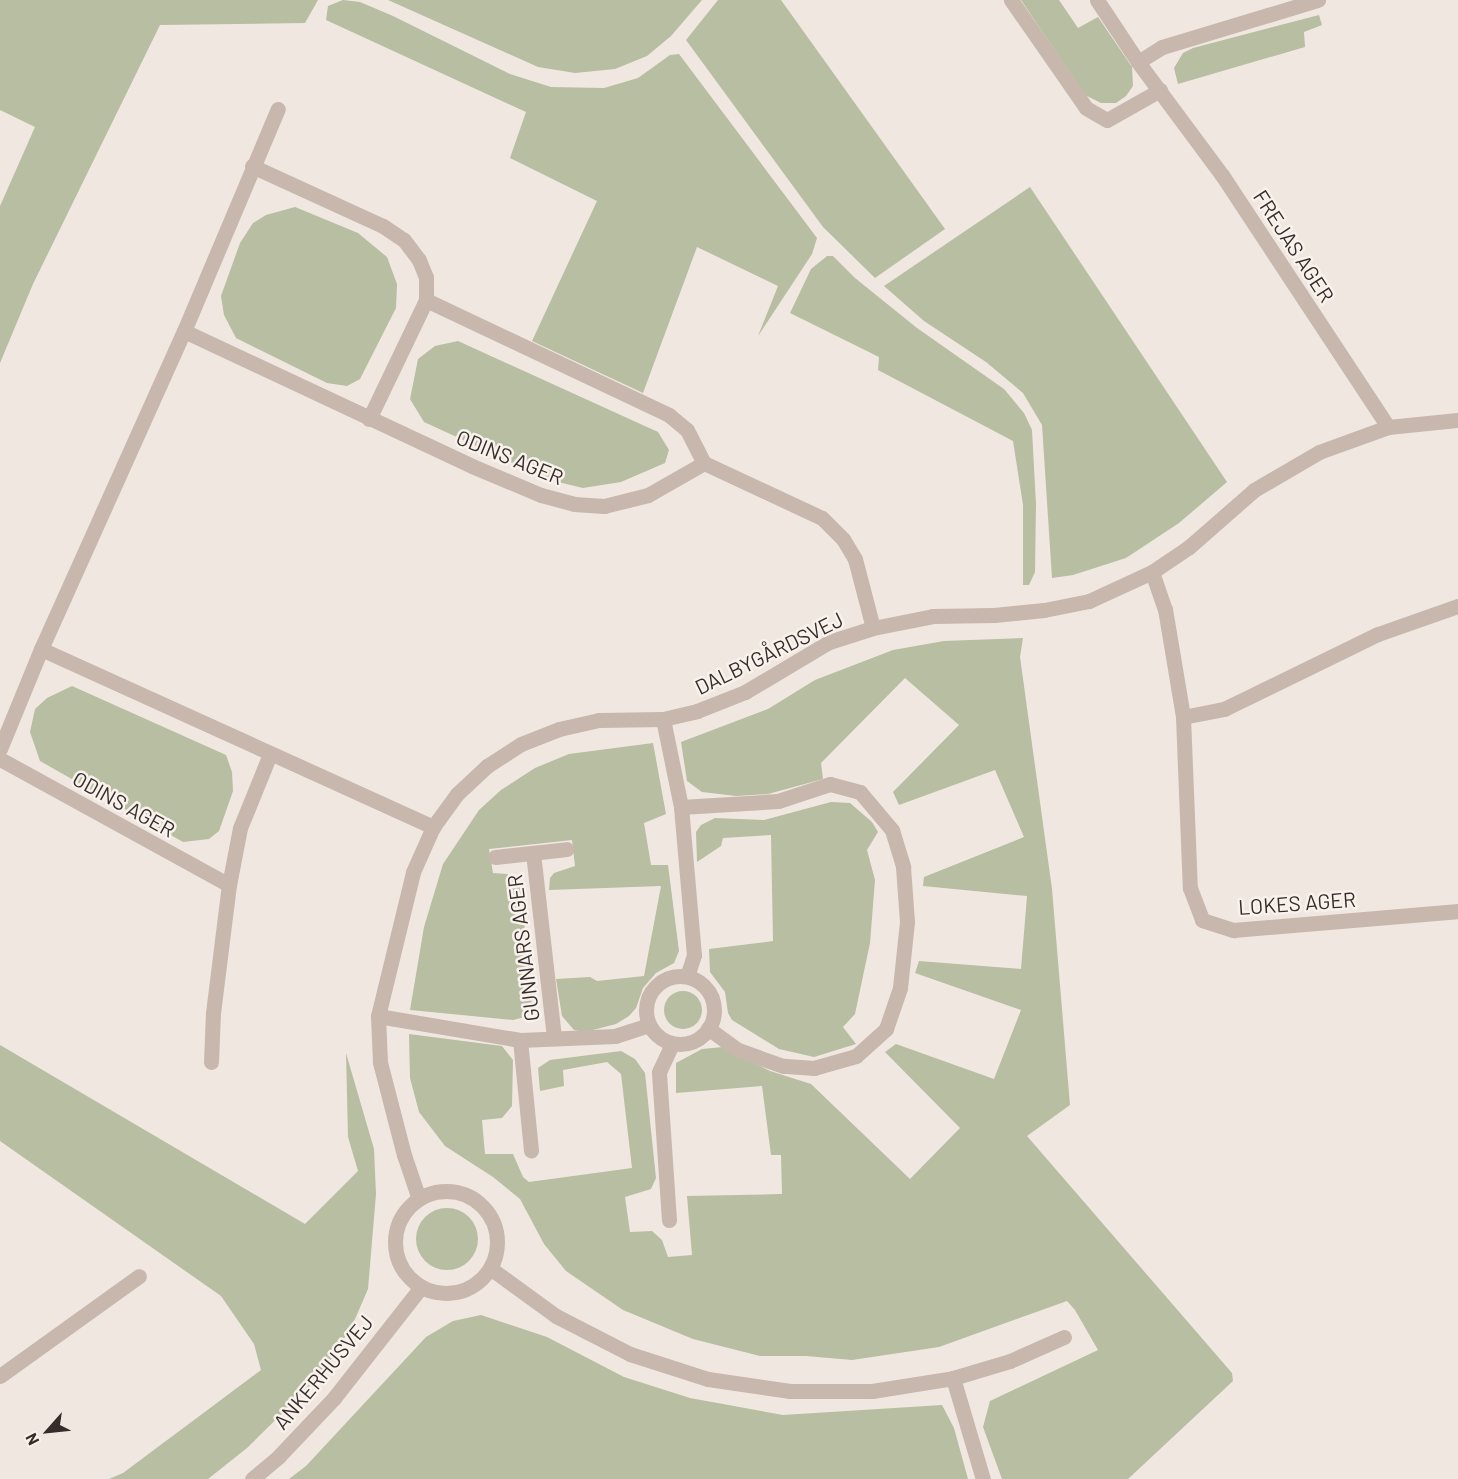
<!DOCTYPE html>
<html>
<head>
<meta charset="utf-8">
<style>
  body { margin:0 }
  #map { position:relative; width:1458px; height:1479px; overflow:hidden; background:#f0e7e0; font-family:Barlow,sans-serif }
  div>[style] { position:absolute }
  .green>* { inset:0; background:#b7bea1 }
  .round { border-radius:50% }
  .minor>* { height:15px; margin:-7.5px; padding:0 7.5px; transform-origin:7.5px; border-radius:7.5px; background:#c7b7ad }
  .minor>.ring { margin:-7.5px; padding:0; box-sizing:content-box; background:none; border:15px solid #c7b7ad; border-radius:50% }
  span { translate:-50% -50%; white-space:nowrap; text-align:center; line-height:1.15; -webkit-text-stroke:5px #f8f1ec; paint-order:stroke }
  .street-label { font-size:21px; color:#362d2b }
  .north { position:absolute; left:18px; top:1401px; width:60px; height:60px; -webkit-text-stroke:4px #f8f1ec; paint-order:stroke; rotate:243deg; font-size:16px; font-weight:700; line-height:24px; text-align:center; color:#362d2b }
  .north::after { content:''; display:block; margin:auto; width:21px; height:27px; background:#362d2b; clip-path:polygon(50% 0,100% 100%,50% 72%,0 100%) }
</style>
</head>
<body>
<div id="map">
  <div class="green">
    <div style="clip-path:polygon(0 0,318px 0,305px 23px,160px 25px,33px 284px,0 363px,0 206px,35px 127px,0 110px)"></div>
    <div style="clip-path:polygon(343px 0,360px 2px,393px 16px,510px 74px,551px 87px,604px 88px,638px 78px,670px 55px,679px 54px,817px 238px,812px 254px,758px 336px,778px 286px,697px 247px,643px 393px,532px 341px,597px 201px,510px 158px,526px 112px,326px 20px,328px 6px)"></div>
    <div style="clip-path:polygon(388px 0,702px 0,671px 36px,647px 56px,615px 69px,575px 73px,538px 67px)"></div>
    <div style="clip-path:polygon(718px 0,781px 0,945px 229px,875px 278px,823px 227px,686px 40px)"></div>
    <div style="clip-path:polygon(1021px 0,1059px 0,1078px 28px,1098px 17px,1132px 67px,1133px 86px,1126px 96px,1116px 103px,1101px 103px,1085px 95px)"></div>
    <div style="clip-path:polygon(1319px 15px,1322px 25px,1304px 32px,1305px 47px,1178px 84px,1174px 68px,1183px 53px,1193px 48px)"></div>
    <div style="clip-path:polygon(1030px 187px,1227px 482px,1179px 523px,1126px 558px,1073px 575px,1052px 578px,1042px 425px,1023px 393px,986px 362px,924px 321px,884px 286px)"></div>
    <div style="clip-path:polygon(295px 207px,358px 233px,387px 257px,397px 284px,396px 308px,360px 379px,347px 386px,327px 383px,236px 338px,224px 315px,221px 296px,240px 243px,253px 223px,266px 215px)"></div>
    <div style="clip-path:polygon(827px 256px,833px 256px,855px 278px,917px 328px,1004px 389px,1024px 413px,1032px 430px,1036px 504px,1035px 572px,1029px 585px,1023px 585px,1023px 505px,1013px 441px,878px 370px,879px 357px,790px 313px,811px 269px)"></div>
    <div style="clip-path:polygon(458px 341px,658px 432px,669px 450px,665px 463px,621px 482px,583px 488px,550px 480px,424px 422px,410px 399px,418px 359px,435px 346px)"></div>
    <div style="clip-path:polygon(1023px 638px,1020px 657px,1052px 889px,1070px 1105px,1027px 1136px,1232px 1373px,1233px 1381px,1128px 1479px,1002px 1479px,983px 1427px,990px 1401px,1098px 1350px,1075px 1310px,1067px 1301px,939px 1347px,852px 1360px,806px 1356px,760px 1356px,693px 1339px,623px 1310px,566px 1271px,544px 1244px,520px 1199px,493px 1177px,445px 1146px,419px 1112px,410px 1078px,409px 1034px,502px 1046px,513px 1060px,512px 1106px,502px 1118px,482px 1120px,485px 1154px,513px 1154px,523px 1177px,529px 1182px,632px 1168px,621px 1074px,607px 1062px,563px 1070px,564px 1086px,540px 1091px,538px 1068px,550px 1060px,621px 1051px,635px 1059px,645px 1073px,656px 1178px,651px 1189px,625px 1197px,630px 1232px,652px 1231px,662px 1240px,668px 1257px,692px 1255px,687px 1196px,782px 1194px,781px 1155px,771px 1155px,762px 1086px,676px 1093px,676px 1063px,702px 1049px,723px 1047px,770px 1071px,811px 1084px,910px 1179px,960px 1128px,885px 1052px,896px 1044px,994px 1079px,1021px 1010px,915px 973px,919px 961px,1021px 969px,1027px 896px,923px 886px,924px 877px,1024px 837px,995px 770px,899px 805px,893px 792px,959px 725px,905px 678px,821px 763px,823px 779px,768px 794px,736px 796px,702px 792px,687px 781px,681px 742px,768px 709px,815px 680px,893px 650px,944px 641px)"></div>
    <div style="clip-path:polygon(72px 686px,226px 755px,232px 772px,233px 791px,219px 831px,209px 839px,183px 842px,40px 761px,30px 732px,35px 709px,47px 698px)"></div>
    <div style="clip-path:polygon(653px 743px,666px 814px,644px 823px,651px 865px,668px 865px,679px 951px,674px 963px,656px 973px,643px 988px,636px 1008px,629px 1016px,616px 1024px,585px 1032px,574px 1030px,562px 1016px,556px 979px,590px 977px,597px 981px,644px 976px,661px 886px,549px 890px,550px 878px,554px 873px,575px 866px,572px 840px,489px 849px,493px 873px,507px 874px,516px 880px,521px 888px,532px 1006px,525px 1017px,513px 1020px,410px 1010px,424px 927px,443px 864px,479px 810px,501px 790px,535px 768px,569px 754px)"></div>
    <div style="clip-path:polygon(831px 802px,850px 803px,872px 822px,878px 832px,867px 850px,875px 880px,870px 943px,855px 1014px,843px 1027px,856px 1044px,814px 1057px,779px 1049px,732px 1020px,728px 1013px,725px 992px,710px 972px,709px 949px,773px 941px,771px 835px,723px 838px,721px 846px,697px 862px,696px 832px,701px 825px,715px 818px,764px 820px)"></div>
    <div class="round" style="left:664px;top:991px;width:38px;height:38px"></div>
    <div style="clip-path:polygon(0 1045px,305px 1224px,358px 1171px,348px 1137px,346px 1053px,374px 1149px,376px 1194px,368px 1289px,355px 1319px,336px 1353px,313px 1383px,247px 1448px,208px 1479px,109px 1479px,123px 1473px,261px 1370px,254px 1344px,221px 1296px,0 1141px)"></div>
    <div class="round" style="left:416px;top:1208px;width:62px;height:62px"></div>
    <div style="clip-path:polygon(481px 1315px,547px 1337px,624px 1377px,690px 1398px,783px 1415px,942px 1405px,954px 1428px,968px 1479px,289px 1479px,306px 1466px,426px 1337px,453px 1321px)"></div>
  </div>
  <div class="minor">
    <div style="left:1011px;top:0;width:131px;rotate:55.2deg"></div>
    <div style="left:1086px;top:108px;width:24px;rotate:30deg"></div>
    <div style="left:1107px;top:120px;width:61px;rotate:-29.5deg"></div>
    <div style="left:1097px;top:0;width:74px;rotate:56.5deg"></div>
    <div style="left:1138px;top:62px;width:141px;rotate:53.4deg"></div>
    <div style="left:1222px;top:175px;width:302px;rotate:56.6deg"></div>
    <div style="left:1138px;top:62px;width:28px;rotate:-32deg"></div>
    <div style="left:1162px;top:47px;width:163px;rotate:-16.8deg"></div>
    <div style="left:252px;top:166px;width:144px;rotate:24.6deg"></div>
    <div style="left:383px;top:226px;width:25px;rotate:34deg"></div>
    <div style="left:404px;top:240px;width:25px;rotate:53deg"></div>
    <div style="left:419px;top:260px;width:18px;rotate:68deg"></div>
    <div style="left:426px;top:277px;width:23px;rotate:90deg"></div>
    <div style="left:426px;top:300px;width:269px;rotate:25.3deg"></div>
    <div style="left:669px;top:415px;width:23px;rotate:40deg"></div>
    <div style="left:687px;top:430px;width:37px;rotate:63deg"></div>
    <div style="left:704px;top:463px;width:130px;rotate:25deg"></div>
    <div style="left:822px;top:518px;width:30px;rotate:45deg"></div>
    <div style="left:843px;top:539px;width:23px;rotate:59deg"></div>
    <div style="left:855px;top:559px;width:71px;rotate:75.4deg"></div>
    <div style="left:184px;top:331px;width:318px;rotate:25.1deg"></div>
    <div style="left:472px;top:466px;width:75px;rotate:22.8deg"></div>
    <div style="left:541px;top:495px;width:34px;rotate:15deg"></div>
    <div style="left:574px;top:504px;width:30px;rotate:4deg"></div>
    <div style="left:604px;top:506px;width:45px;rotate:-14deg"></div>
    <div style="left:648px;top:495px;width:64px;rotate:-29.7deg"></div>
    <div style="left:369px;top:419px;width:132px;rotate:-64.4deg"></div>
    <div style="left:1152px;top:572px;width:39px;rotate:71deg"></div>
    <div style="left:1165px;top:609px;width:109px;rotate:80.5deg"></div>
    <div style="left:1183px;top:717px;width:171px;rotate:87.7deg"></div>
    <div style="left:1190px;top:888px;width:34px;rotate:69deg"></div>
    <div style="left:1202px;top:920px;width:33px;rotate:18deg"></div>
    <div style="left:1233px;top:930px;width:226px;rotate:-4.8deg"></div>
    <div style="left:41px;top:649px;width:431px;rotate:24.4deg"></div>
    <div style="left:1183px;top:717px;width:42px;rotate:-11deg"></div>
    <div style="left:1224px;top:709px;width:171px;rotate:-26deg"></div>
    <div style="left:1378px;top:634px;width:85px;rotate:-19.3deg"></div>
    <div style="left:663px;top:719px;width:90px;rotate:78.4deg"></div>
    <div style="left:681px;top:807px;width:149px;rotate:85deg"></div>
    <div style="left:694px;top:955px;width:22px;rotate:108deg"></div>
    <div style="left:0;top:749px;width:108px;rotate:-67.7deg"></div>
    <div style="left:41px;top:649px;width:349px;rotate:-65.8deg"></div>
    <div style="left:184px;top:331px;width:241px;rotate:-67.1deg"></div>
    <div style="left:0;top:759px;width:261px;rotate:28.8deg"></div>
    <div style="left:681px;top:807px;width:97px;rotate:-3.5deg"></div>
    <div style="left:778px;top:801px;width:55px;rotate:-18.1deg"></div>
    <div style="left:830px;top:784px;width:31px;rotate:15deg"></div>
    <div style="left:860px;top:792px;width:50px;rotate:49.9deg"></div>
    <div style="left:892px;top:830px;width:39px;rotate:73deg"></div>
    <div style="left:903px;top:867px;width:55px;rotate:85.8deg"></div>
    <div style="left:907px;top:922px;width:66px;rotate:96.1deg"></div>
    <div style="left:900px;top:988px;width:43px;rotate:108.9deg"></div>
    <div style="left:886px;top:1029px;width:40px;rotate:138deg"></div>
    <div style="left:856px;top:1056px;width:44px;rotate:164.1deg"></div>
    <div style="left:814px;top:1068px;width:31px;rotate:-176deg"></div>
    <div style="left:783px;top:1066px;width:48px;rotate:-160.4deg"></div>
    <div style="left:738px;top:1050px;width:37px;rotate:-144deg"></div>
    <div style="left:533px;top:853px;width:186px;rotate:83.5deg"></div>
    <div style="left:495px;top:857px;width:72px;rotate:-6.3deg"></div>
    <div class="ring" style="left:646px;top:976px;width:53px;height:53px"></div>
    <div style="left:378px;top:1016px;width:144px;rotate:9.6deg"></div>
    <div style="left:520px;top:1040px;width:95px;rotate:-2.4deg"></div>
    <div style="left:615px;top:1036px;width:36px;rotate:-18deg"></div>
    <div style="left:520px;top:1040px;width:111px;rotate:84.3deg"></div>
    <div style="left:211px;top:1062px;width:49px;rotate:-87.7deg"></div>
    <div style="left:213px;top:1013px;width:129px;rotate:-82.9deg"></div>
    <div style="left:229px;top:885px;width:58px;rotate:-79.1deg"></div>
    <div style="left:240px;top:828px;width:80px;rotate:-67.9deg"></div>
    <div class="ring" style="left:395px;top:1191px;width:87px;height:87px"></div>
    <div style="left:419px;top:1199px;width:46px;rotate:-108.8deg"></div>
    <div style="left:404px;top:1155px;width:96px;rotate:-104.5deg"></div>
    <div style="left:380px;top:1062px;width:46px;rotate:-92.5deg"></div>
    <div style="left:378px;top:1016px;width:148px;rotate:-76.3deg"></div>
    <div style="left:413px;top:872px;width:49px;rotate:-66deg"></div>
    <div style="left:433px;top:827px;width:41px;rotate:-54deg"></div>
    <div style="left:457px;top:794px;width:41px;rotate:-43deg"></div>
    <div style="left:487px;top:766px;width:40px;rotate:-32.9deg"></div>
    <div style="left:521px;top:744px;width:41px;rotate:-21.5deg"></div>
    <div style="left:559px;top:729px;width:41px;rotate:-12.7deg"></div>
    <div style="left:599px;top:720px;width:64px;rotate:-0.9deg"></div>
    <div style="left:663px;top:719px;width:35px;rotate:-13deg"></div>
    <div style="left:697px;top:711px;width:52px;rotate:-21.6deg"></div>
    <div style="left:745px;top:692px;width:98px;rotate:-30.8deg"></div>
    <div style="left:829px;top:642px;width:46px;rotate:-17.7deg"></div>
    <div style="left:873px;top:628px;width:61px;rotate:-11.3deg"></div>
    <div style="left:933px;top:616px;width:61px;rotate:-0.9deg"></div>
    <div style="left:994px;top:615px;width:50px;rotate:-5.7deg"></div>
    <div style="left:1044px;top:610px;width:46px;rotate:-11.3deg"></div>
    <div style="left:1089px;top:601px;width:69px;rotate:-24.7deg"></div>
    <div style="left:1152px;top:572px;width:45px;rotate:-34deg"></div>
    <div style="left:1189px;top:547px;width:86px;rotate:-41.2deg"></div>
    <div style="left:1254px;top:490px;width:75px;rotate:-30.3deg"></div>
    <div style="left:1319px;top:452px;width:73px;rotate:-19.9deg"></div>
    <div style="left:1388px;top:427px;width:70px;rotate:-5.7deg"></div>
    <div style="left:669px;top:1220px;width:148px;rotate:-93.9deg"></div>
    <div style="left:659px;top:1072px;width:31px;rotate:-65deg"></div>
    <div style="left:490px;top:1268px;width:82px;rotate:36deg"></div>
    <div style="left:556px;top:1316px;width:83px;rotate:27.2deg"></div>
    <div style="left:630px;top:1354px;width:82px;rotate:17.8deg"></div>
    <div style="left:708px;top:1379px;width:83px;rotate:8.3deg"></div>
    <div style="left:790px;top:1391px;width:82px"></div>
    <div style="left:872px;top:1391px;width:82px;rotate:-9.1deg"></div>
    <div style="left:953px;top:1378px;width:59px;rotate:-16.6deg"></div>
    <div style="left:1010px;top:1361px;width:59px;rotate:-24deg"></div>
    <div style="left:0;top:1376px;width:171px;rotate:-35.7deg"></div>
    <div style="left:953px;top:1378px;width:105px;rotate:73.5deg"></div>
    <div style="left:252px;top:1479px;width:35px;rotate:-40deg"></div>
    <div style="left:279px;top:1456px;width:80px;rotate:-46.5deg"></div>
    <div style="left:334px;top:1398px;width:141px;rotate:-51.9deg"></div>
  </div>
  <div class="street-label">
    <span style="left:1294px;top:246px;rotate:57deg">FREJAS AGER</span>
    <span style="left:510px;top:457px;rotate:22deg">ODINS AGER</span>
    <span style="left:769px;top:653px;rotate:-26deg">DALBYGÅRDSVEJ</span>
    <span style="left:124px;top:804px;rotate:29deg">ODINS AGER</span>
    <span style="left:1297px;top:903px;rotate:-4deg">LOKES AGER</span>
    <span style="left:523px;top:948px;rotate:-97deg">GUNNARS AGER</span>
    <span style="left:323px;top:1372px;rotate:-50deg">ANKERHUSVEJ</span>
  </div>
  <div class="north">N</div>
</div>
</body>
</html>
